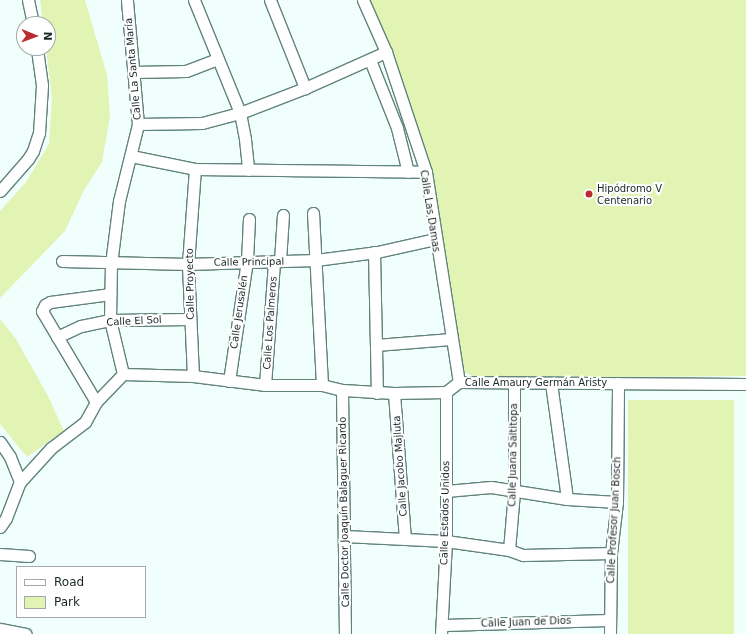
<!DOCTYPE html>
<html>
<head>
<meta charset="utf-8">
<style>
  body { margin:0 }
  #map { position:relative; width:746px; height:634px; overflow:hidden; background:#f0fffc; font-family:"DejaVu Sans",sans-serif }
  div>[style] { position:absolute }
  .green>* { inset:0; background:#e1f4b4; transform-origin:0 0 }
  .roads { filter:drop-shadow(1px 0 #61837e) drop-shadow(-1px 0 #61837e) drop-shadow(0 1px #61837e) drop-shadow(0 -1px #61837e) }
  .minor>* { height:11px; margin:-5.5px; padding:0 5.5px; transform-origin:5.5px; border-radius:5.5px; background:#fff }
  .dots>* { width:11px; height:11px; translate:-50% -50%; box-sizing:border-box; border:2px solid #fff; border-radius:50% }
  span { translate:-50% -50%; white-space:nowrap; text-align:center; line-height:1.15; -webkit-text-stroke:4px #fff; paint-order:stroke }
  .street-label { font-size:10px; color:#192725 }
  .poi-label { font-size:10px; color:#192725 }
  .left { translate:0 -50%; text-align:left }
  .legend { position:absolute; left:16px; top:566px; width:130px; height:52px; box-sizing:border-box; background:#fff; border:1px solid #a3a9a8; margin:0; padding:5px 7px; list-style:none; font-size:12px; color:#192725 }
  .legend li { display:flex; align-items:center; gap:8px; height:20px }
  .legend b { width:20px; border:1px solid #a3a9a8 }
  .north { position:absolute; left:16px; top:16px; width:40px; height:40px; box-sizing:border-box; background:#fff; border:1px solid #a3a9a8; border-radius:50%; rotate:91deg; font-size:11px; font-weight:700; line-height:16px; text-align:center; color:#192725 }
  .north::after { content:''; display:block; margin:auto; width:14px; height:18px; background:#ba2a31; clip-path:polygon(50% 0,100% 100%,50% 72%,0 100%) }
</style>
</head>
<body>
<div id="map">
  <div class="green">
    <div style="clip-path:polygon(40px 0,85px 0,107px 75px,110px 116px,102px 162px,84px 190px,65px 231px,0 298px,0 211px,26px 182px,49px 144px,52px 98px,46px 48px,48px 48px,48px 24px,43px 24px)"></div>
    <div style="clip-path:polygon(368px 0,746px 0,746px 376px,478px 378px,466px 373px,462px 364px,438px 224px)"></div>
    <div style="clip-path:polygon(0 319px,16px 339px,48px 396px,64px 431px,27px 457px,0 424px)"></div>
    <div style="left:628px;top:400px;width:106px;height:234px"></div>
  </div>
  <div class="roads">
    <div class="minor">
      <div style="left:28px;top:0;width:25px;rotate:78deg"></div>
      <div style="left:194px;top:0;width:122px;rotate:67.8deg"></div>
      <div style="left:240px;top:113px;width:26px;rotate:79deg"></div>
      <div style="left:245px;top:139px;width:31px;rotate:84deg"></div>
      <div style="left:270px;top:0;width:95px;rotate:68.3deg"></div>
      <div style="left:363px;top:0;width:57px;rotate:66.1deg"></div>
      <div style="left:386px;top:52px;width:126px;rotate:71.6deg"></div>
      <div style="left:426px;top:172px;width:213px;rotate:81.1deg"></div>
      <div style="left:370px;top:60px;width:73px;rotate:68.3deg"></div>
      <div style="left:397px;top:128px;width:45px;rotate:76deg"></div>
      <div style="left:133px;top:72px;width:53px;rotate:-1.1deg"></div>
      <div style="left:186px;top:71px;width:34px;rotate:-21deg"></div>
      <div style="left:138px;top:124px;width:64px;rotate:-0.9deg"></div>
      <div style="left:202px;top:123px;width:39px;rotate:-15deg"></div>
      <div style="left:240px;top:113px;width:70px;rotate:-21deg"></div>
      <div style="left:305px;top:88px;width:89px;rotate:-24deg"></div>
      <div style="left:131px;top:156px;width:65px;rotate:11.5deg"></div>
      <div style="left:195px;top:169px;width:231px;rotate:0.7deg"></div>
      <div style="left:0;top:191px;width:43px;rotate:-48.8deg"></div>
      <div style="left:28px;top:159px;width:9px;rotate:-58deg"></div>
      <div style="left:33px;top:151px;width:19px;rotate:-72deg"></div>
      <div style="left:39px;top:133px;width:48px;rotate:-86.4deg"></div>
      <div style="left:42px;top:85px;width:37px;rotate:-98deg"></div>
      <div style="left:313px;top:213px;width:172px;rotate:87deg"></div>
      <div style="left:374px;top:252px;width:141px;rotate:88.8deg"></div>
      <div style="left:62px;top:261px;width:126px;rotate:1.4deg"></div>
      <div style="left:188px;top:264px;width:128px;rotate:-1.8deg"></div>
      <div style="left:316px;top:260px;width:62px;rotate:-7.5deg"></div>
      <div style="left:377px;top:252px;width:59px;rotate:-12.6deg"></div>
      <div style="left:280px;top:261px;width:46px;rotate:-86.3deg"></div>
      <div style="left:57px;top:337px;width:26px;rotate:-25deg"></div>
      <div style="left:81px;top:326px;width:30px;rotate:-12deg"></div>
      <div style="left:110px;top:320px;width:80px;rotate:-0.7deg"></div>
      <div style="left:376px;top:345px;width:75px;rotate:-4.6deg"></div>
      <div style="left:123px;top:374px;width:56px;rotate:-103.5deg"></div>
      <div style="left:110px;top:320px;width:56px;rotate:-89deg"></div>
      <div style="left:111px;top:264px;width:64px;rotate:-82.8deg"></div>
      <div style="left:119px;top:201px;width:79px;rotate:-76.1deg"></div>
      <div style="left:138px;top:124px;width:124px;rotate:-95.1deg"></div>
      <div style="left:193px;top:376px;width:112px;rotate:-92.6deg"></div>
      <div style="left:188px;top:264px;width:95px;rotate:-85.8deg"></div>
      <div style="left:229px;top:381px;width:121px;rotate:-81.5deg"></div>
      <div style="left:247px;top:261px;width:42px;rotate:-87.3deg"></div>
      <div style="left:551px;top:383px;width:117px;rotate:82.1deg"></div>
      <div style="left:265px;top:385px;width:124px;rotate:-85.8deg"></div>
      <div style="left:342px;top:390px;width:244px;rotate:89.3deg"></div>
      <div style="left:394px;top:393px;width:146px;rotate:85.7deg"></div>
      <div style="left:96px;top:402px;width:106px;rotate:-120.7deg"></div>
      <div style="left:42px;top:311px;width:7px;rotate:-63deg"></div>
      <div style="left:45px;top:305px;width:6px;rotate:-31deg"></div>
      <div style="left:50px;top:302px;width:61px;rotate:-7.6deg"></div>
      <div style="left:0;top:442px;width:18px;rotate:56deg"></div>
      <div style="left:10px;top:457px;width:27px;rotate:68deg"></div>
      <div style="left:446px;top:491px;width:45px;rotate:-5.1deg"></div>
      <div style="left:491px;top:487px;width:77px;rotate:9deg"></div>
      <div style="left:567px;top:499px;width:50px;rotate:3.4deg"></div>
      <div style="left:0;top:527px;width:11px;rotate:-56deg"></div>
      <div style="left:6px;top:518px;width:39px;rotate:-69deg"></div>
      <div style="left:20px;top:482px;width:46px;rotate:-47.6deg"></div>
      <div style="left:51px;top:448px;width:43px;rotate:-37.4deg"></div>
      <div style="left:85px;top:422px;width:23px;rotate:-61deg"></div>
      <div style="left:96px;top:402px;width:39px;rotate:-46deg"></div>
      <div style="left:123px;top:374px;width:70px;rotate:1.6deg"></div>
      <div style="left:193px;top:376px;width:73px;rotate:7.1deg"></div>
      <div style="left:265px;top:385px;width:57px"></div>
      <div style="left:322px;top:385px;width:21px;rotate:14deg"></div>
      <div style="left:342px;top:390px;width:52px;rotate:3.3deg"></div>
      <div style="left:394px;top:393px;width:52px;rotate:-1.1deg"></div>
      <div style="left:446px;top:392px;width:16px;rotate:-38deg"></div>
      <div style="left:459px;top:382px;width:287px;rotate:0.4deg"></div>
      <div style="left:344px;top:536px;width:102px;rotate:2.8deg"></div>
      <div style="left:446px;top:541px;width:64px;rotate:8.1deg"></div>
      <div style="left:509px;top:550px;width:15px;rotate:20deg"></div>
      <div style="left:523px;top:555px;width:88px;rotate:-1.3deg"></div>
      <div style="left:509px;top:550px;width:58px;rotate:-85.1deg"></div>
      <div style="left:514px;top:492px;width:109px;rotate:-90deg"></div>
      <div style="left:0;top:554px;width:29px;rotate:4deg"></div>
      <div style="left:442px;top:625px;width:168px;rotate:-1.7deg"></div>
      <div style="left:0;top:629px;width:26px;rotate:11deg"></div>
      <div style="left:441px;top:634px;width:93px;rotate:-86.9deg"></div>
      <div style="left:446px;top:541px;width:149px;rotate:-90deg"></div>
      <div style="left:610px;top:634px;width:81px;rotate:-89.3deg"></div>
      <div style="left:611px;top:553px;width:51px;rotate:-83.3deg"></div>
      <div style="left:617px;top:502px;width:119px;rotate:-89.5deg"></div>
    </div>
  </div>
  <div class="dots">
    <div style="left:589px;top:194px;background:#ba2a31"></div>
  </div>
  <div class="street-label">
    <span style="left:133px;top:69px;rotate:-95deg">Calle La Santa María</span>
    <span style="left:430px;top:211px;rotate:81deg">Calle Las Damas</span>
    <span style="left:249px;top:262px;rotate:-1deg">Calle Principal</span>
    <span style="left:190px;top:284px;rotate:-91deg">Calle Proyecto</span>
    <span style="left:239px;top:312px;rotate:-82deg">Calle Jerusalén</span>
    <span style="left:134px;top:321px;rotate:-3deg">Calle El Sol</span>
    <span style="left:270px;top:323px;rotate:-86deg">Calle Los Palmeros</span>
    <span style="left:536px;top:383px">Calle Amaury Germán Aristy</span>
    <span style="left:513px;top:455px;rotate:-89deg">Calle Juana Saltitopa</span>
    <span style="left:400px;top:466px;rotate:-94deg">Calle Jacobo Majluta</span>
    <span style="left:344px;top:512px;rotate:-91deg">Calle Doctor Joaquín Balaguer Ricardo</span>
    <span style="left:445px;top:513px;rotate:-89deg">Calle Estados Unidos</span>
    <span style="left:614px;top:520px;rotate:-87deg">Calle Profesor Juan Bosch</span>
    <span style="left:526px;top:622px;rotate:-2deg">Calle Juan de Dios</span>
  </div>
  <div class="poi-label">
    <span class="left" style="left:597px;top:194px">Hipódromo V<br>Centenario</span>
  </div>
  <ul class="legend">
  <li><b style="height:5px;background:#fff"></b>Road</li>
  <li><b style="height:11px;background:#e1f4b4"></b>Park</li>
  </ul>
  <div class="north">N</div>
</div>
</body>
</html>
